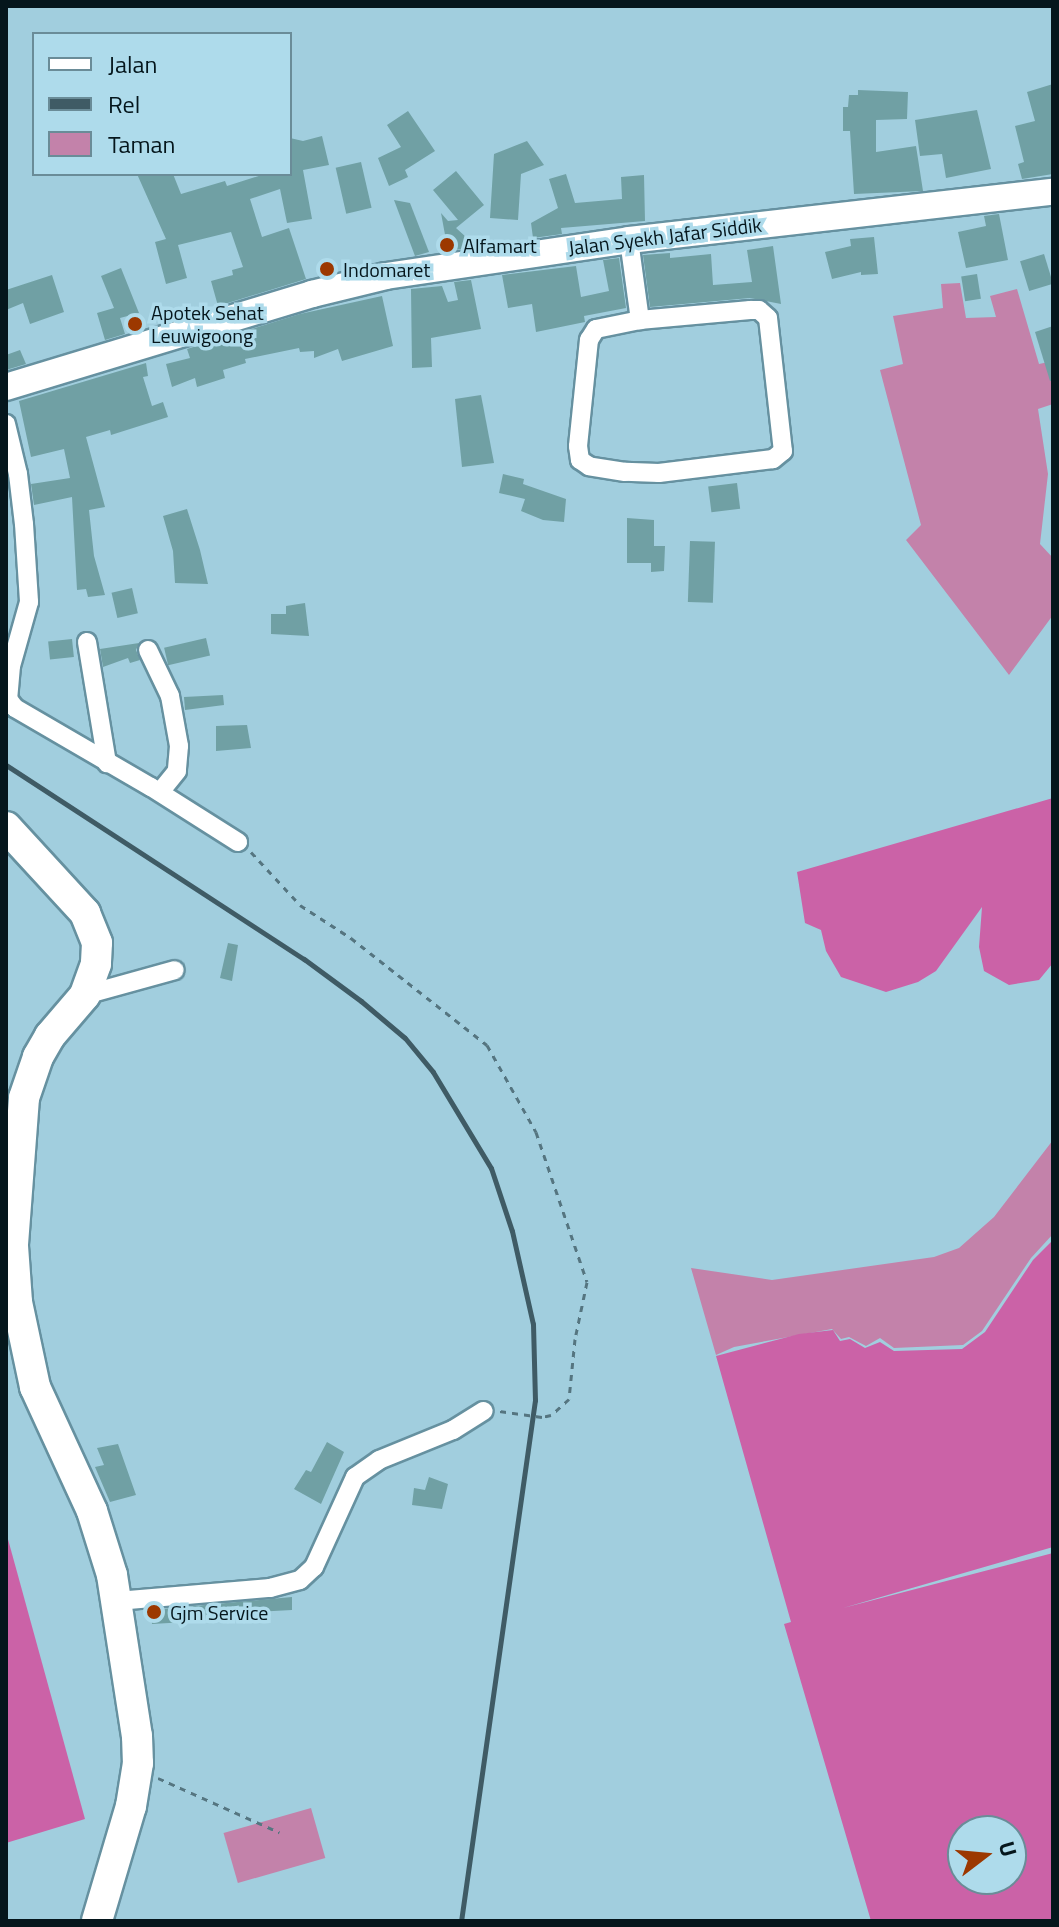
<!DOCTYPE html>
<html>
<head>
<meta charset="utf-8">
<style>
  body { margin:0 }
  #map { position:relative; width:1059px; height:1927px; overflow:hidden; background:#a1cede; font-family:"Titillium Web",sans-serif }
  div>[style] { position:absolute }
  .green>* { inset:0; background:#c382aa; transform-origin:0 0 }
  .forest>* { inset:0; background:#cb62a7 }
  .building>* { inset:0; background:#70a0a4; transform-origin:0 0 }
  .path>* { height:3px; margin-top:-1.5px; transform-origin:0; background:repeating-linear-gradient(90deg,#557580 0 6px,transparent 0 12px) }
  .roads { filter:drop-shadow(2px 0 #6691a0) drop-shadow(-2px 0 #6691a0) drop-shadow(0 2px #6691a0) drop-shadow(0 -2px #6691a0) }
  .street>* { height:18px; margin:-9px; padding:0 9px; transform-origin:9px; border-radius:9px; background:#fff }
  .secondary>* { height:26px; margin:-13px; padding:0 13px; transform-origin:13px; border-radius:13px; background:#fff }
  .primary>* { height:30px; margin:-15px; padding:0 15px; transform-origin:15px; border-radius:15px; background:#fff }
  .rail>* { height:5px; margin:-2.5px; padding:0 2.5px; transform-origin:2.5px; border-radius:2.5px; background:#3f5b65 }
  .dots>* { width:22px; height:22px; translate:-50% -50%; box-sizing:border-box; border:4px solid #aedbeb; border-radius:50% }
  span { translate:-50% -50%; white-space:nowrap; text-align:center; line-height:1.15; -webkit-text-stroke:7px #aedbeb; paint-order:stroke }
  .street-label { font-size:20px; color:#05161c }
  .poi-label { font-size:20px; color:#05161c }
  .left { translate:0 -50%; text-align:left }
  .frame { position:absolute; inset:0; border:8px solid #05161c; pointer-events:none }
  .legend { position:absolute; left:32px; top:32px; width:260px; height:144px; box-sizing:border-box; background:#aedbeb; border:2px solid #6a8c98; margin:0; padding:10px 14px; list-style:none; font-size:24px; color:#05161c }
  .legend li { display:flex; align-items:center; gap:16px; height:40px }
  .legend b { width:40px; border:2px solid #6a8c98 }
  .north { position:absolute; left:947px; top:1815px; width:80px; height:80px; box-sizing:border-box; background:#aedbeb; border:2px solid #6a8c98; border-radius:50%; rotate:74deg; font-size:22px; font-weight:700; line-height:32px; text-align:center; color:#05161c }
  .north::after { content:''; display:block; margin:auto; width:28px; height:36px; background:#9c3800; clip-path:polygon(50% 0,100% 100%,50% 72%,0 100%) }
</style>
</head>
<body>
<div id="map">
  <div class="green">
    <div style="clip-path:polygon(960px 283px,966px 318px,996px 317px,990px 296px,1017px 289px,1039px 364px,1053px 361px,1053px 404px,1038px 409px,1048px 474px,1040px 544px,1053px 558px,1053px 615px,1009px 675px,906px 540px,921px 525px,880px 370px,903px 364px,893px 316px,943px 308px,941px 284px)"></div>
    <div style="clip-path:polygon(1053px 1140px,1053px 1234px,1031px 1258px,982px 1331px,963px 1345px,894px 1348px,880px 1338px,866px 1346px,849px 1337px,841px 1339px,832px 1329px,734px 1347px,716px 1355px,691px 1268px,772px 1280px,934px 1257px,959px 1248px,994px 1217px)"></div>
    <div style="left:311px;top:1808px;width:52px;height:91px;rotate:74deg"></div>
  </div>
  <div class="forest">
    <div style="clip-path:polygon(1053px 798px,1053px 963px,1039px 980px,1009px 985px,984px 971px,979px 947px,982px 907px,936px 971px,918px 982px,886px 992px,841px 977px,826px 951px,821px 930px,805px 923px,797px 872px)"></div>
    <div style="clip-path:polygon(evenodd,1053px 1240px,1053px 1547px,843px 1608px,1053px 1553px,1053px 1921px,871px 1921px,784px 1624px,791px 1622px,716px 1356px,799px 1334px,833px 1330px,840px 1341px,850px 1339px,865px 1348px,880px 1342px,894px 1351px,962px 1349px,985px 1332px,1033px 1260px,1053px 1240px,963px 1831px,1011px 1831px,1011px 1879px,963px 1879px,963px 1831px)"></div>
    <div style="clip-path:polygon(6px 1532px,85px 1819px,6px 1843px)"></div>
  </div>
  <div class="building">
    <div style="clip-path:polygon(1053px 84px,1053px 174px,1022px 179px,1018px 164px,1024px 162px,1015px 126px,1035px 121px,1027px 92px)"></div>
    <div style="clip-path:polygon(858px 90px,908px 92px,907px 119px,876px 120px,876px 152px,916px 146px,923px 191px,854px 194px,850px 131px,843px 131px,843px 107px,848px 107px,849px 95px,858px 95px)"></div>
    <div style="clip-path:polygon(977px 110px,991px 169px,946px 178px,942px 154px,920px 156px,915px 120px)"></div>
    <div style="clip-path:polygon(408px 111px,435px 151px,405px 170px,408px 177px,389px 186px,378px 158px,401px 147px,387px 125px)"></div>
    <div style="clip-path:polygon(322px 136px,329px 165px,303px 170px,312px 219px,287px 223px,280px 189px,250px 199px,262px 237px,289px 228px,306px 279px,218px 306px,211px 281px,233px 275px,232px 270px,243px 267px,231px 232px,178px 245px,187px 278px,166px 284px,155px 242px,166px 239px,137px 174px,173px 174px,181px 194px,225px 181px,227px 186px,265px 174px,290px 174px,290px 138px,303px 141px)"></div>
    <div style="clip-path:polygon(527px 141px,544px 165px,521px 174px,518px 220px,490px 218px,494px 154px)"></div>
    <div style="left:361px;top:162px;width:47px;height:26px;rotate:77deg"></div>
    <div style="clip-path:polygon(456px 171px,484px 205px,456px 228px,466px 237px,467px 248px,448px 251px,441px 213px,448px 221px,458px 220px,433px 190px)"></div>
    <div style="clip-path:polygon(566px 174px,575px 203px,622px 199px,621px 177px,644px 175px,645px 221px,561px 228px,562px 234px,533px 238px,531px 223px,558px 208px,549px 179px)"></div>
    <div style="clip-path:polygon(394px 200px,410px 203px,429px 252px,415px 256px)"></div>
    <div style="clip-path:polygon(999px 214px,1008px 260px,966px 268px,958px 232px,986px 226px,984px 216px)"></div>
    <div style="clip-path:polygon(874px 237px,878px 274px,861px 275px,861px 272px,832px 279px,825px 252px,851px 246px,850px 239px)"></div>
    <div style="clip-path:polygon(773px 246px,781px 304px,750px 298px,650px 307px,643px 255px,670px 253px,670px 258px,711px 254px,713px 285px,752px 282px,747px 250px)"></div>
    <div style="left:1044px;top:254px;width:31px;height:25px;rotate:73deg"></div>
    <div style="clip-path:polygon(619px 258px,626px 308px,584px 316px,585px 322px,536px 332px,532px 304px,508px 308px,502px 275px,576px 266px,581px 297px,609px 291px,603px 260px)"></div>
    <div style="clip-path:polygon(121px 268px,139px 313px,120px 318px,125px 334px,105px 340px,97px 313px,114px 308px,101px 276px)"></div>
    <div style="left:977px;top:274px;width:25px;height:16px;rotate:81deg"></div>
    <div style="clip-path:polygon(52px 275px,64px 312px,30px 324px,23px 303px,6px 310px,6px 290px)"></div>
    <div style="clip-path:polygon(471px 280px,481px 329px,431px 338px,432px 367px,412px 368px,411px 289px,442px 286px,448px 302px,458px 300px,454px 282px)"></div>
    <div style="clip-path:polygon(382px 296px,393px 346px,342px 361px,338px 349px,314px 358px,314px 351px,300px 352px,299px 348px,245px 359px,246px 363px,223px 370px,225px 378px,197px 387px,195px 378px,172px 387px,166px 364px,190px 358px,187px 349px,300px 314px)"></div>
    <div style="clip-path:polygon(1053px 326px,1053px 380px,1050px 381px,1035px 332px)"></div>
    <div style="clip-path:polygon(20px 350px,26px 364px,6px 370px,6px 355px)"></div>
    <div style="clip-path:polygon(146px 363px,148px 376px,143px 377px,152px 406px,163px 402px,168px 417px,111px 435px,110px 430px,86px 437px,105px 507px,89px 510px,94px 556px,105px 595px,88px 597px,86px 589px,77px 590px,72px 497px,34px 505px,31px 484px,70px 478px,64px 449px,31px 457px,19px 401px)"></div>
    <div style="clip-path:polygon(481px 395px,494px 463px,462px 467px,455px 399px)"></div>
    <div style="clip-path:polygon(503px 474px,524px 479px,523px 484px,566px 499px,564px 522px,543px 520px,521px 511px,525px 499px,499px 493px)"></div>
    <div style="left:737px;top:483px;width:26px;height:29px;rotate:83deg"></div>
    <div style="clip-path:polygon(187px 509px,200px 550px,208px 584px,175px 583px,173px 551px,163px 516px)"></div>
    <div style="clip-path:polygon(627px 518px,654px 520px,654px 546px,665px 546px,664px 571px,651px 572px,651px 563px,627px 563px)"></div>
    <div style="left:690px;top:541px;width:25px;height:61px;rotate:2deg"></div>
    <div style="left:132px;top:588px;width:26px;height:21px;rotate:77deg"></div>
    <div style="clip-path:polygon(305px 603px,309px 636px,271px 634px,271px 614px,286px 614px,286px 606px)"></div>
    <div style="left:206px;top:638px;width:18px;height:43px;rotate:77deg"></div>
    <div style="left:72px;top:639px;width:18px;height:24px;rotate:84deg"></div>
    <div style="clip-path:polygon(139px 643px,136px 650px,140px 660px,130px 663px,128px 658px,103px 667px,100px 649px)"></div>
    <div style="clip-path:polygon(223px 695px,224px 705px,185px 710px,184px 697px)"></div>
    <div style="clip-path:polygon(247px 725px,251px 748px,216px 751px,216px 726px)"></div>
    <div style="clip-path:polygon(228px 943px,238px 945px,232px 981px,220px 978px)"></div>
    <div style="clip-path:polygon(327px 1442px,344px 1452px,321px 1504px,294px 1489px,306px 1470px,311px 1472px)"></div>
    <div style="clip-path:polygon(118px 1444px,136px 1495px,110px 1502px,95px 1467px,104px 1465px,97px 1448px)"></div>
    <div style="clip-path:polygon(429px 1477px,448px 1484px,442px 1509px,412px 1505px,414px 1488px,425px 1490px)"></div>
    <div style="clip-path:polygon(292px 1597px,292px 1610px,255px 1612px,255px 1618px,152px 1624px,151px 1610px)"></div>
  </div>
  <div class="path">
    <div style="left:251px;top:852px;width:72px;rotate:47.2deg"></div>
    <div style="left:300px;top:905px;width:61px;rotate:32.9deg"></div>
    <div style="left:351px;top:938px;width:173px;rotate:38.2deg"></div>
    <div style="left:487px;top:1045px;width:100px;rotate:60.6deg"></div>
    <div style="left:536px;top:1132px;width:158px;rotate:71.2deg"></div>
    <div style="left:587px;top:1282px;width:58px;rotate:101.9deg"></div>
    <div style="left:575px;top:1339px;width:60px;rotate:95.7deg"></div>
    <div style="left:569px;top:1399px;width:24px;rotate:138deg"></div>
    <div style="left:551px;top:1415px;width:9px;rotate:167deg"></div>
    <div style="left:542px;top:1417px;width:43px;rotate:-172.1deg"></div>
    <div style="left:158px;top:1778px;width:133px;rotate:24.1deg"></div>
  </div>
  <div class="roads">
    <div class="street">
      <div style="left:629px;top:240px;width:81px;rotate:82.2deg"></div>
      <div style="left:750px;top:310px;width:9px"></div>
      <div style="left:759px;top:310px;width:12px;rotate:42deg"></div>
      <div style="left:768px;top:318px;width:134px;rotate:83.6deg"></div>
      <div style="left:783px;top:451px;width:13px;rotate:141deg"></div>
      <div style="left:773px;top:459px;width:115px;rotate:173deg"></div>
      <div style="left:659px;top:473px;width:34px;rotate:-178deg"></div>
      <div style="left:625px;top:472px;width:36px;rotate:-171deg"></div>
      <div style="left:589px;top:466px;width:11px;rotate:-146deg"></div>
      <div style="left:580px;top:460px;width:14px;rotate:-98deg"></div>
      <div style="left:578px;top:446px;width:107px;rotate:-84.1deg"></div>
      <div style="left:589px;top:340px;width:13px;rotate:-58deg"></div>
      <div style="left:596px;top:329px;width:45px;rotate:-11.6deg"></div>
      <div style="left:640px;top:320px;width:110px;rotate:-5.2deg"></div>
      <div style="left:6px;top:424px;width:51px;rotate:76.5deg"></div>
      <div style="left:18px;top:474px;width:50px;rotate:83.2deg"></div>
      <div style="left:24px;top:524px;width:78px;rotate:86.3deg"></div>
      <div style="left:29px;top:602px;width:66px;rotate:105.7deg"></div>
      <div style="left:11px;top:666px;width:33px;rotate:95deg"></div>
      <div style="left:8px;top:699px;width:11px;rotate:52deg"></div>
      <div style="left:15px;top:708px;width:157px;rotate:30.2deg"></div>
      <div style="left:151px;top:787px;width:103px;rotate:32.3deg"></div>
      <div style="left:87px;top:642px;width:123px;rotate:80.6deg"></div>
      <div style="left:148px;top:650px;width:51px;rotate:64.4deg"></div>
      <div style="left:170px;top:696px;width:51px;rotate:79.8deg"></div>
      <div style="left:179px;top:746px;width:25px;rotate:95deg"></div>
      <div style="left:177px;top:771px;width:27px;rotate:129deg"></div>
      <div style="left:85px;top:995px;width:93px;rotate:-15.5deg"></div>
      <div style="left:117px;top:1601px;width:154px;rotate:-4.9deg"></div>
      <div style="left:270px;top:1588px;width:31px;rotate:-15deg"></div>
      <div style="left:300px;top:1580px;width:19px;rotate:-43deg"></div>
      <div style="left:314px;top:1567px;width:99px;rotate:-65.5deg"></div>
      <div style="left:355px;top:1477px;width:29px;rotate:-35deg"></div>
      <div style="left:379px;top:1460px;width:80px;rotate:-22.1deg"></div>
      <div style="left:453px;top:1430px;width:36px;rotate:-32deg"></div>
    </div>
    <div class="secondary">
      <div style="left:6px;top:387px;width:320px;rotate:-16.9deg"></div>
      <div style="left:312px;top:294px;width:76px;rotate:-13.7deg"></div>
      <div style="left:386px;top:276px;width:246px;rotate:-8.4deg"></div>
      <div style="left:629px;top:240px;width:427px;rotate:-6.5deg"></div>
    </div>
    <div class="primary">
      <div style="left:6px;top:827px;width:117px;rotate:47.4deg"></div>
      <div style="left:85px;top:913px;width:32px;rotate:68deg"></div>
      <div style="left:97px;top:943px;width:21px;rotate:93deg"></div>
      <div style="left:96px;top:964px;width:33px;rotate:110deg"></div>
      <div style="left:85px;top:995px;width:54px;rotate:130.5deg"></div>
      <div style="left:50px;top:1036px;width:24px;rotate:120deg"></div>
      <div style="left:38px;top:1057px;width:43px;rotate:108.9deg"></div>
      <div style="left:24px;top:1098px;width:148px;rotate:94.3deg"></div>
      <div style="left:13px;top:1246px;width:56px;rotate:85.9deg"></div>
      <div style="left:17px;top:1302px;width:87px;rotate:78deg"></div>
      <div style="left:35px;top:1387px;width:136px;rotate:65.3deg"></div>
      <div style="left:92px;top:1511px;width:67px;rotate:72.6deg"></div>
      <div style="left:112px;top:1575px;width:163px;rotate:81.2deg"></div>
      <div style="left:137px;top:1736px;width:27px;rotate:88deg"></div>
      <div style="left:138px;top:1763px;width:44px;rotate:99.2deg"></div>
      <div style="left:131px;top:1806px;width:120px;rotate:106.5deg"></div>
    </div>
  </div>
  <div class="rail">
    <div style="left:6px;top:765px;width:356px;rotate:33.1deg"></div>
    <div style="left:304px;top:959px;width:71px;rotate:36.4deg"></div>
    <div style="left:361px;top:1001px;width:57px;rotate:40.1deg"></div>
    <div style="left:405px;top:1038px;width:44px;rotate:50.5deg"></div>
    <div style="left:433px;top:1072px;width:112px;rotate:58.9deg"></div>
    <div style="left:491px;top:1168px;width:66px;rotate:71.6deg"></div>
    <div style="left:512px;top:1231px;width:95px;rotate:77.3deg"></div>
    <div style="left:533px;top:1324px;width:76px;rotate:88.5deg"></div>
    <div style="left:535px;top:1400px;width:526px;rotate:98.08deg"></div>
  </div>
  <div class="dots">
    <div style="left:447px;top:245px;background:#9c3800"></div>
    <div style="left:327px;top:269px;background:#9c3800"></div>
    <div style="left:135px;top:324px;background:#9c3800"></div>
    <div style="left:154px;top:1612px;background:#9c3800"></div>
  </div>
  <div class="street-label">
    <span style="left:665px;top:236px;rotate:-7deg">Jalan Syekh Jafar Siddik</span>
  </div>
  <div class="poi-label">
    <span class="left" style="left:463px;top:245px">Alfamart</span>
    <span class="left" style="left:343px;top:269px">Indomaret</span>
    <span class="left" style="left:151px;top:324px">Apotek Sehat<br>Leuwigoong</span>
    <span class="left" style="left:170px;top:1612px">Gjm Service</span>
  </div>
  <div class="frame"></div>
  <ul class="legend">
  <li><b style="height:10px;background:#fff"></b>Jalan</li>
  <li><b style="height:10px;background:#3f5b65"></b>Rel</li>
  <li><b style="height:22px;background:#c382aa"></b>Taman</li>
  </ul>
  <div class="north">U</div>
</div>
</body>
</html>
